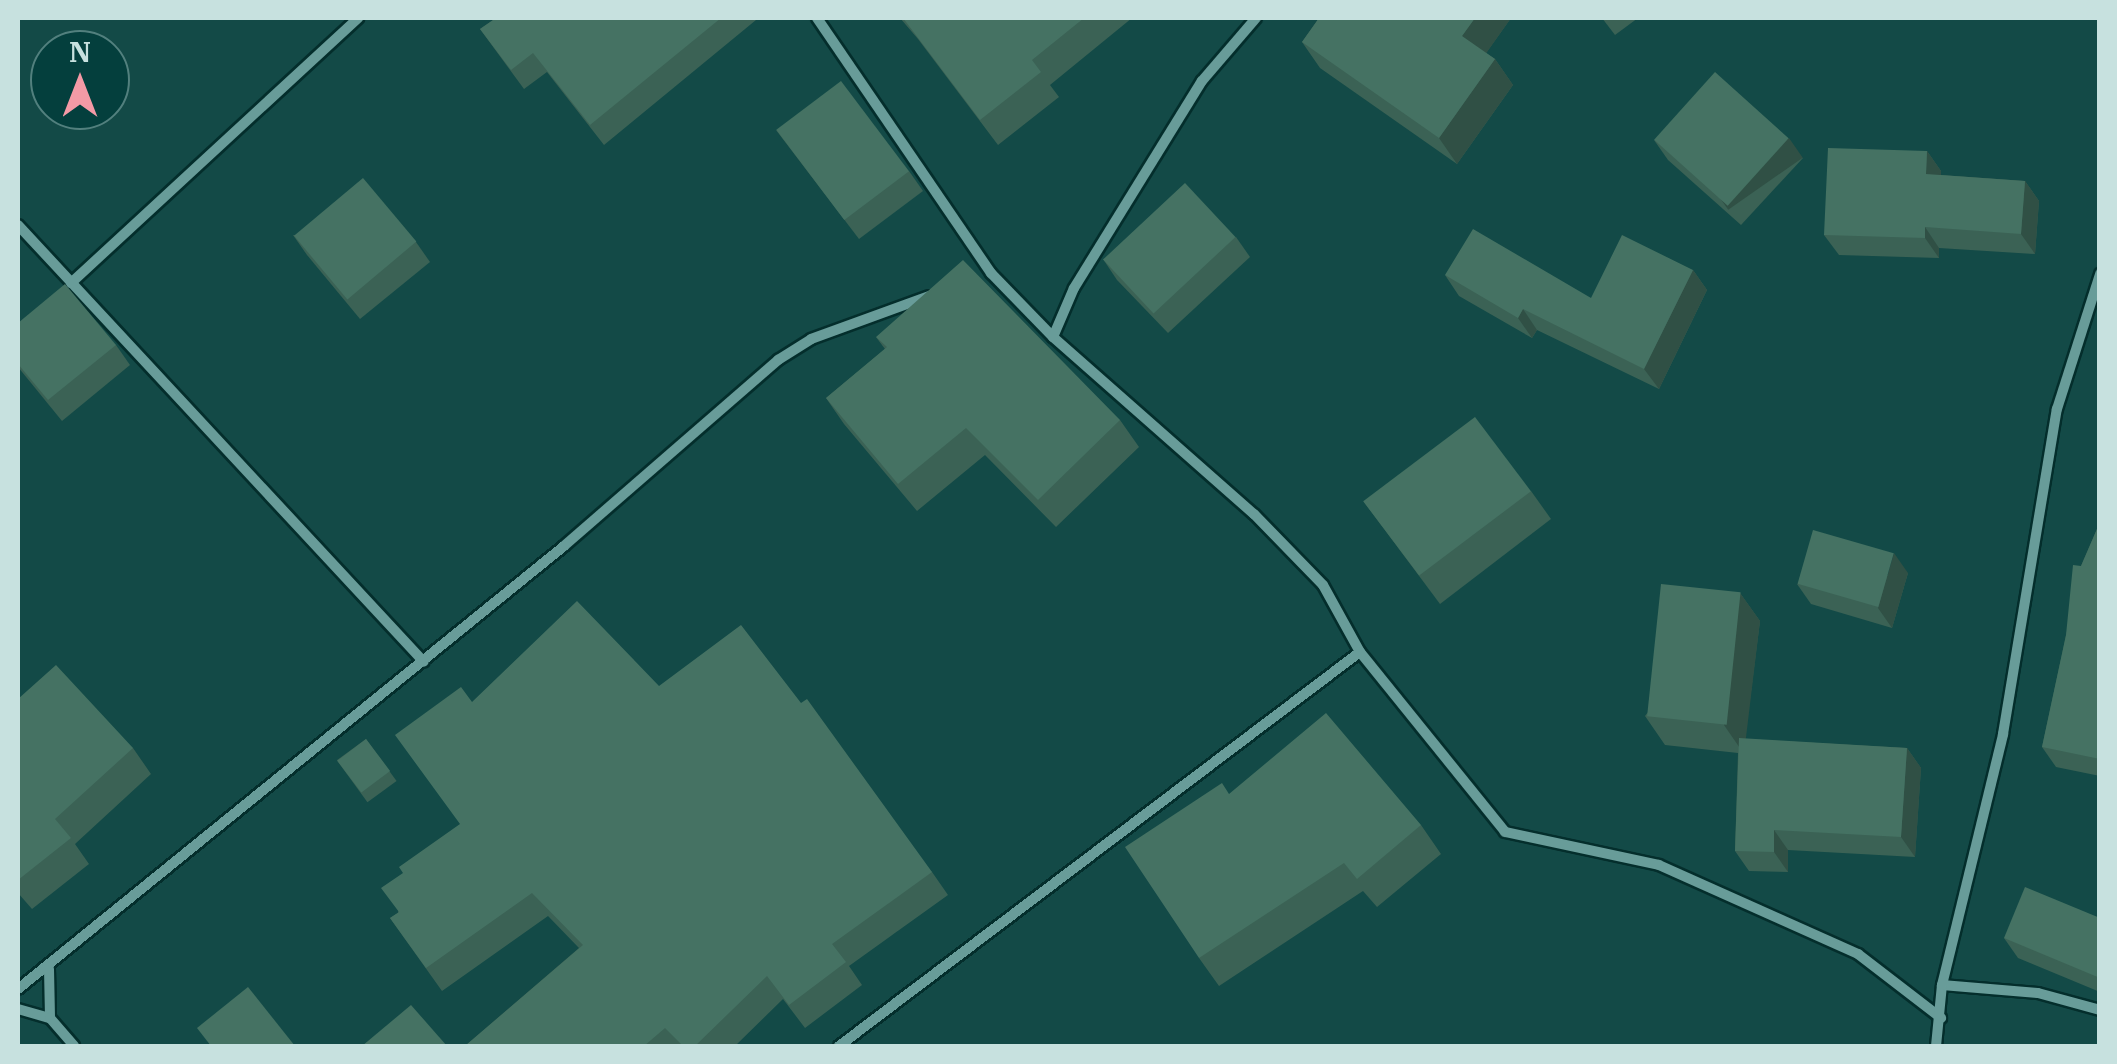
<!DOCTYPE html>
<html>
<head>
<meta charset="utf-8">
<style>
  body { margin:0 }
  #map { position:relative; width:2117px; height:1064px; overflow:hidden; background:#134a47; font-family:"IBM Plex Serif",serif }
  div>[style] { position:absolute }
  .roads { filter:drop-shadow(2px 0 #042e2c) drop-shadow(-2px 0 #042e2c) drop-shadow(0 2px #042e2c) drop-shadow(0 -2px #042e2c) }
  .street>* { height:10px; margin:-5px; padding:0 5px; transform-origin:5px; border-radius:5px; background:#689c99 }
  .wall>* { inset:0; background:#3b6255; transform-origin:0 0 }
  .shaded-wall>* { inset:0; background:#305045; transform-origin:0 0 }
  .building>* { inset:0; background:#457263; transform-origin:0 0 }
  span { translate:-50% -50%; white-space:nowrap; text-align:center; line-height:1.15; -webkit-text-stroke:10px #043f3d; paint-order:stroke }
  .frame { position:absolute; inset:0; border:20px solid #c7e1df; pointer-events:none }
  .north { position:absolute; left:30px; top:30px; width:100px; height:100px; box-sizing:border-box; background:#043f3d; border:2px solid #52807e; border-radius:50%; rotate:0deg; font-size:28px; font-weight:700; line-height:40px; text-align:center; color:#c7e1df }
  .north::after { content:''; display:block; margin:auto; width:35px; height:45px; background:#f49aa6; clip-path:polygon(50% 0,100% 100%,50% 72%,0 100%) }
</style>
</head>
<body>
<div id="map">
  <div class="roads">
    <div class="street">
      <div style="left:817px;top:18px;width:309px;rotate:55.7deg"></div>
      <div style="left:991px;top:273px;width:89px;rotate:45.9deg"></div>
      <div style="left:1053px;top:337px;width:268px;rotate:41.4deg"></div>
      <div style="left:1254px;top:514px;width:99px;rotate:45.8deg"></div>
      <div style="left:1323px;top:585px;width:77px;rotate:61.1deg"></div>
      <div style="left:1360px;top:652px;width:231px;rotate:51.1deg"></div>
      <div style="left:1505px;top:832px;width:157px;rotate:12.1deg"></div>
      <div style="left:1659px;top:865px;width:218px;rotate:24.1deg"></div>
      <div style="left:1858px;top:954px;width:105px;rotate:37.6deg"></div>
      <div style="left:18px;top:225px;width:596px;rotate:47.11deg"></div>
      <div style="left:71px;top:283px;width:391px;rotate:-42.7deg"></div>
      <div style="left:1053px;top:337px;width:53px;rotate:-66.8deg"></div>
      <div style="left:1074px;top:288px;width:243px;rotate:-58.3deg"></div>
      <div style="left:1202px;top:81px;width:83px;rotate:-49.4deg"></div>
      <div style="left:49px;top:969px;width:49px;rotate:88.8deg"></div>
      <div style="left:1942px;top:985px;width:96px;rotate:4.8deg"></div>
      <div style="left:2038px;top:993px;width:64px;rotate:15.3deg"></div>
      <div style="left:18px;top:989px;width:703px;rotate:-39.05deg"></div>
      <div style="left:564px;top:546px;width:284px;rotate:-41deg"></div>
      <div style="left:778px;top:360px;width:39px;rotate:-32deg"></div>
      <div style="left:811px;top:339px;width:126px;rotate:-20deg"></div>
      <div style="left:18px;top:1009px;width:33px;rotate:16deg"></div>
      <div style="left:50px;top:1018px;width:37px;rotate:49deg"></div>
      <div style="left:839px;top:1046px;width:653px;rotate:-37.1deg"></div>
      <div style="left:1936px;top:1046px;width:61px;rotate:-84.4deg"></div>
      <div style="left:1942px;top:985px;width:258px;rotate:-76.3deg"></div>
      <div style="left:2003px;top:734px;width:329px;rotate:-80.6deg"></div>
      <div style="left:2057px;top:409px;width:142px;rotate:-72.3deg"></div>
    </div>
  </div>
  <div class="wall">
    <div style="clip-path:polygon(496px 18px,754px 18px,756px 20px,604px 145px,547px 72px,524px 89px,480px 29px)"></div>
    <div style="clip-path:polygon(900px 18px,1132px 18px,1050px 85px,1059px 97px,998px 145px,918px 39px)"></div>
    <div style="clip-path:polygon(1319px 18px,1511px 18px,1486px 53px,1495px 59px,1513px 85px,1457px 164px,1320px 68px,1302px 42px)"></div>
    <div style="clip-path:polygon(1602px 18px,1638px 18px,1615px 35px)"></div>
    <div style="clip-path:polygon(776px 130px,909px 171px,923px 191px,859px 239px)"></div>
    <div style="clip-path:polygon(1654px 140px,1803px 158px,1741px 225px,1668px 160px)"></div>
    <div style="clip-path:polygon(1927px 151px,1941px 171px,1941px 175px,2025px 181px,2039px 201px,2035px 254px,1939px 248px,1939px 258px,1839px 255px,1824px 235px)"></div>
    <div style="clip-path:polygon(293px 235px,416px 242px,430px 262px,360px 319px,307px 255px)"></div>
    <div style="clip-path:polygon(1236px 237px,1250px 257px,1168px 333px,1117px 280px,1103px 259px)"></div>
    <div style="clip-path:polygon(1693px 270px,1707px 290px,1659px 389px,1537px 330px,1532px 338px,1459px 296px,1445px 275px,1591px 298px)"></div>
    <div style="clip-path:polygon(18px 323px,116px 345px,130px 365px,62px 421px,18px 367px)"></div>
    <div style="clip-path:polygon(876px 337px,1120px 420px,1139px 447px,1056px 527px,985px 455px,917px 511px,844px 424px,826px 398px,885px 349px)"></div>
    <div style="clip-path:polygon(1531px 491px,1551px 519px,1440px 604px,1364px 502px)"></div>
    <div style="clip-path:polygon(2100px 522px,2100px 776px,2056px 767px,2042px 747px,2081px 566px)"></div>
    <div style="clip-path:polygon(1908px 573px,1892px 628px,1811px 604px,1797px 584px)"></div>
    <div style="clip-path:polygon(1740px 593px,1760px 621px,1745px 739px,1907px 748px,1921px 768px,1915px 857px,1788px 850px,1788px 872px,1749px 871px,1735px 851px,1738px 753px,1665px 745px,1645px 716px)"></div>
    <div style="clip-path:polygon(659px 686px,932px 872px,948px 895px,849px 966px,862px 985px,805px 1028px,783px 999px,735px 1046px,465px 1046px,579px 948px,548px 916px,442px 991px,390px 918px,398px 913px,403px 873px,460px 825px,472px 702px)"></div>
    <div style="clip-path:polygon(18px 699px,133px 748px,151px 774px,75px 844px,89px 864px,32px 909px,18px 893px)"></div>
    <div style="left:366px;top:739px;width:52px;height:36px;rotate:54deg"></div>
    <div style="clip-path:polygon(1229px 794px,1421px 825px,1441px 854px,1377px 907px,1363px 891px,1219px 986px,1199px 958px)"></div>
    <div style="clip-path:polygon(2100px 918px,2100px 992px,2018px 958px,2004px 938px)"></div>
  </div>
  <div class="shaded-wall">
    <div style="clip-path:polygon(1475px 18px,1511px 18px,1480px 62px,1462px 36px)"></div>
    <div style="clip-path:polygon(1495px 59px,1513px 85px,1457px 164px,1439px 138px)"></div>
    <div style="left:1789px;top:138px;width:24px;height:91px;rotate:55deg"></div>
    <div style="clip-path:polygon(1927px 151px,1941px 171px,1941px 194px,1926px 174px)"></div>
    <div style="clip-path:polygon(2025px 181px,2039px 201px,2035px 254px,2021px 234px)"></div>
    <div style="clip-path:polygon(1925px 227px,1939px 248px,1939px 258px,1925px 238px)"></div>
    <div style="clip-path:polygon(1693px 270px,1707px 290px,1659px 389px,1644px 369px)"></div>
    <div style="clip-path:polygon(1523px 309px,1537px 330px,1532px 338px,1518px 318px)"></div>
    <div style="clip-path:polygon(1894px 553px,1908px 573px,1892px 628px,1878px 608px)"></div>
    <div style="clip-path:polygon(1740px 593px,1760px 621px,1744px 754px,1724px 725px)"></div>
    <div style="clip-path:polygon(1907px 748px,1921px 768px,1915px 857px,1901px 837px)"></div>
    <div style="clip-path:polygon(1774px 830px,1788px 850px,1788px 872px,1774px 852px)"></div>
  </div>
  <div class="building">
    <div style="clip-path:polygon(496px 18px,721px 18px,590px 125px,533px 53px,511px 70px,480px 29px)"></div>
    <div style="clip-path:polygon(903px 18px,1084px 18px,1032px 60px,1041px 72px,980px 120px)"></div>
    <div style="clip-path:polygon(1319px 18px,1475px 18px,1462px 36px,1495px 59px,1439px 138px,1302px 42px)"></div>
    <div style="left:1715px;top:72px;width:99px;height:91px;rotate:42deg"></div>
    <div style="left:841px;top:81px;width:113px;height:81px;rotate:53deg"></div>
    <div style="clip-path:polygon(1828px 148px,1927px 151px,1926px 174px,2025px 181px,2021px 234px,1925px 227px,1925px 238px,1824px 235px)"></div>
    <div style="left:363px;top:178px;width:83px;height:90px;rotate:50deg"></div>
    <div style="left:1185px;top:183px;width:74px;height:112px;rotate:47deg"></div>
    <div style="clip-path:polygon(1473px 229px,1591px 298px,1622px 235px,1693px 270px,1644px 369px,1523px 309px,1518px 318px,1445px 275px)"></div>
    <div style="clip-path:polygon(963px 260px,1120px 420px,1038px 500px,966px 428px,898px 484px,826px 398px,887px 347px,876px 337px)"></div>
    <div style="clip-path:polygon(65px 284px,116px 345px,48px 400px,18px 364px,18px 323px)"></div>
    <div style="left:1475px;top:417px;width:93px;height:140px;rotate:53deg"></div>
    <div style="clip-path:polygon(2100px 522px,2100px 759px,2042px 747px,2066px 635px,2073px 565px,2081px 566px)"></div>
    <div style="left:1813px;top:530px;width:84px;height:56px;rotate:16deg"></div>
    <div style="left:1661px;top:584px;width:80px;height:133px;rotate:6deg"></div>
    <div style="clip-path:polygon(577px 601px,659px 686px,741px 625px,801px 703px,807px 699px,932px 872px,832px 944px,846px 962px,789px 1005px,767px 976px,695px 1046px,683px 1046px,665px 1028px,644px 1046px,465px 1046px,583px 945px,532px 893px,426px 968px,390px 918px,399px 912px,381px 888px,403px 873px,399px 867px,460px 824px,395px 735px,461px 687px,472px 702px)"></div>
    <div style="clip-path:polygon(56px 665px,133px 748px,55px 819px,71px 838px,18px 880px,18px 699px)"></div>
    <div style="clip-path:polygon(1326px 713px,1421px 825px,1357px 879px,1344px 863px,1199px 958px,1125px 847px,1222px 783px,1229px 794px)"></div>
    <div style="clip-path:polygon(1739px 738px,1907px 748px,1901px 837px,1774px 830px,1774px 852px,1735px 851px)"></div>
    <div style="left:366px;top:739px;width:40px;height:36px;rotate:53deg"></div>
    <div style="clip-path:polygon(2025px 887px,2100px 918px,2100px 978px,2004px 938px)"></div>
    <div style="clip-path:polygon(248px 987px,295px 1046px,211px 1046px,197px 1028px)"></div>
    <div style="clip-path:polygon(411px 1005px,447px 1046px,362px 1046px)"></div>
  </div>
  <div class="frame"></div>
  <div class="north">N</div>
</div>
</body>
</html>
